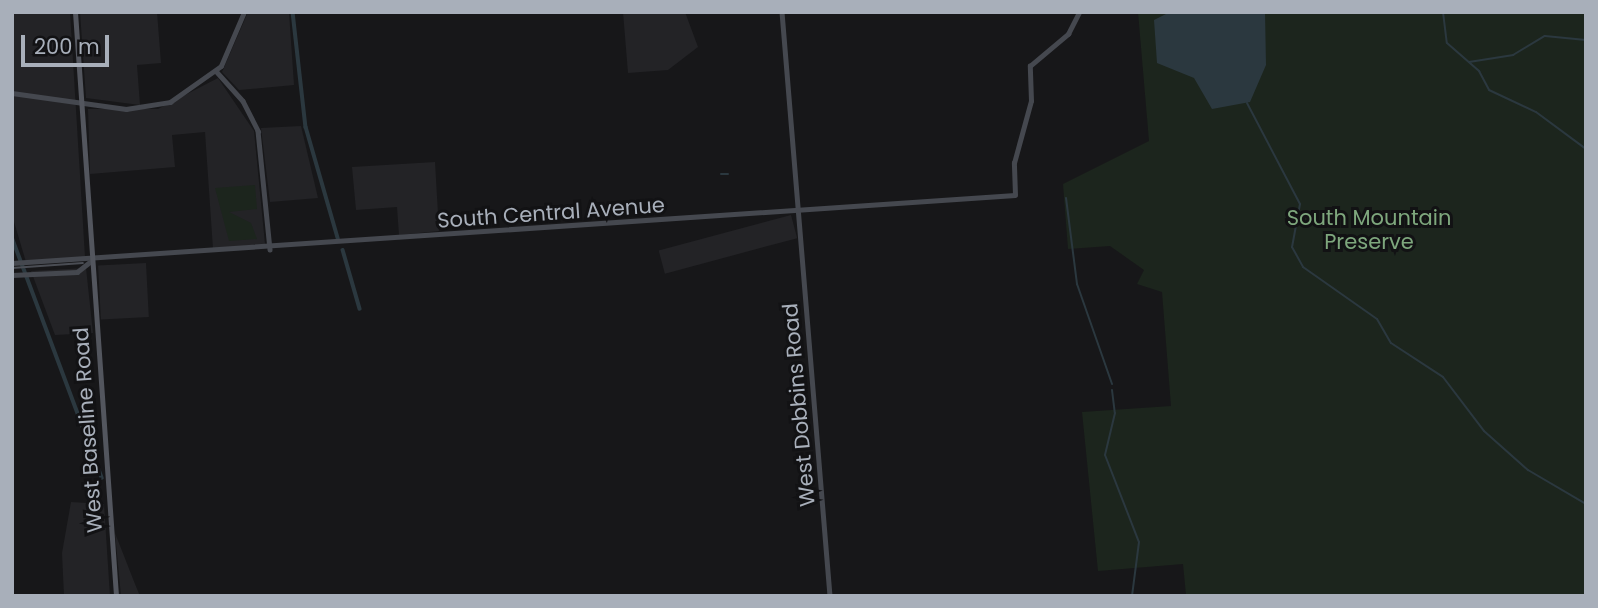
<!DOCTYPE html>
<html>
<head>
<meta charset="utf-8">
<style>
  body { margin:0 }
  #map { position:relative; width:1598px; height:608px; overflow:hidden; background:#171719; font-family:Poppins,sans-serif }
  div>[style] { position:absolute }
  .built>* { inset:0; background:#232326; transform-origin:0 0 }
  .green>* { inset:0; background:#1c251d }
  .water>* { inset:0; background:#2b383f }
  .stream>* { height:2px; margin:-1px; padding:0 1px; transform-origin:1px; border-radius:1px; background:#2b383f }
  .canal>* { height:3.5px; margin:-1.75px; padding:0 1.75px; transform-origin:1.75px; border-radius:1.75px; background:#2b383f }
  .secondary>* { height:4.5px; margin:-2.25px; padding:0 2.25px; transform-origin:2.25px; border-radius:2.25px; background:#45484f }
  .primary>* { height:5px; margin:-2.5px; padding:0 2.5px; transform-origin:2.5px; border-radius:2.5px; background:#53565e }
  .tram>* { height:2px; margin:-1px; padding:0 1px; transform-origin:1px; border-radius:1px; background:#4a4d54 }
  span { translate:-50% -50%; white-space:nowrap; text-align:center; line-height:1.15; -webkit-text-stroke:6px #121214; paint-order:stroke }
  .street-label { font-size:21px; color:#a8afba }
  .park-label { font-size:21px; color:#7ea77d }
  .frame { position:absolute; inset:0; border:14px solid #a8afba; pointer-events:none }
  .scale { position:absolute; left:21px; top:35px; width:88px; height:32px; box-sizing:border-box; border:4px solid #a8afba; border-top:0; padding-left:9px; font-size:21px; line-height:24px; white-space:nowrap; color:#a8afba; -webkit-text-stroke:5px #121214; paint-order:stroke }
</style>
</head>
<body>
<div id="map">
  <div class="built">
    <div style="clip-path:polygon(12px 12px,70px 12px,85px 257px,26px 262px,12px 215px)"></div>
    <div style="clip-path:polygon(80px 12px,157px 12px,161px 63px,137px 65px,140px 105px,86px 98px)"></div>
    <div style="clip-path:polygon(248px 12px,289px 12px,294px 85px,239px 90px,222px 72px)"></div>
    <div style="clip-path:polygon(623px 12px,685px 12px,698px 47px,668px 70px,628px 73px)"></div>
    <div style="clip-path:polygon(218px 78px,254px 131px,265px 244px,213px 249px,205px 132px,172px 135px,175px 167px,90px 174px,88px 109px,158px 109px)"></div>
    <div style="clip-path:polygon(301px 126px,318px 198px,270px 202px,261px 128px)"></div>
    <div style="clip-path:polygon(435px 162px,439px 231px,399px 235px,397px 207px,356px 210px,352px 167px)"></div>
    <div style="left:791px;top:215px;width:24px;height:137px;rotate:75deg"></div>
    <div style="left:146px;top:263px;width:54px;height:48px;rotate:87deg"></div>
    <div style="clip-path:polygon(86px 268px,93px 333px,55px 335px,31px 271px)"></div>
    <div style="clip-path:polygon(71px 502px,104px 504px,110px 596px,64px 596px,62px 553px)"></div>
    <div style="clip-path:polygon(115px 533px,135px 584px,140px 596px,121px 596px)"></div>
  </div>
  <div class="green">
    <div style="clip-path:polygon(1138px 12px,1586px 12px,1586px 596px,1193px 596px,1186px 595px,1183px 564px,1098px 571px,1082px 412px,1171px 406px,1162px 292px,1137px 284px,1144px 270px,1110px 246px,1068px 249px,1063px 184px,1149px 141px)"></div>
    <div style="clip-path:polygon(255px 185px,257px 209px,229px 212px,251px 223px,257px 239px,229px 241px,215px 188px)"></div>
  </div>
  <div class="water">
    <div style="clip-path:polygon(1170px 12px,1265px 12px,1266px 65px,1250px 102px,1212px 109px,1194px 78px,1157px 63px,1154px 20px)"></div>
  </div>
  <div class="stream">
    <div style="left:1443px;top:12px;width:31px;rotate:83deg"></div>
    <div style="left:1447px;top:43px;width:43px;rotate:41.2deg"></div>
    <div style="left:1479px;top:71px;width:21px;rotate:62deg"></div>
    <div style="left:1489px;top:90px;width:52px;rotate:25.1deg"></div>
    <div style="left:1536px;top:112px;width:62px;rotate:36.5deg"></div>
    <div style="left:1469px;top:62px;width:45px;rotate:-9deg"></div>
    <div style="left:1513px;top:55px;width:37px;rotate:-31deg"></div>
    <div style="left:1545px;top:36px;width:41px;rotate:5.6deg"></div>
    <div style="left:1247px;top:103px;width:114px;rotate:62.3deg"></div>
    <div style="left:1300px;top:204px;width:44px;rotate:100.5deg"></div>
    <div style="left:1292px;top:247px;width:23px;rotate:61deg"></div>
    <div style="left:1303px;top:267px;width:90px;rotate:35.1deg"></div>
    <div style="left:1377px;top:319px;width:28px;rotate:60deg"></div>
    <div style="left:1391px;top:343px;width:62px;rotate:33.2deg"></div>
    <div style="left:1443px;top:377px;width:68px;rotate:52.8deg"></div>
    <div style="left:1484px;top:431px;width:59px;rotate:41.6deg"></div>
    <div style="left:1528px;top:470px;width:67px;rotate:30.4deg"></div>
    <div style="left:721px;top:174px;width:7px"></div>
    <div style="left:1066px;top:198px;width:87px;rotate:82.7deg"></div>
    <div style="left:1077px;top:284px;width:106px;rotate:70.7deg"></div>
    <div style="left:1112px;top:390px;width:23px;rotate:83deg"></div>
    <div style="left:1115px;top:413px;width:43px;rotate:103.4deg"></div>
    <div style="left:1105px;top:455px;width:93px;rotate:68.7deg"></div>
    <div style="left:1139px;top:542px;width:54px;rotate:97.4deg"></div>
  </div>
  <div class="canal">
    <div style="left:293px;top:12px;width:116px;rotate:83.6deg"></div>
    <div style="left:306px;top:127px;width:116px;rotate:73.9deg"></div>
    <div style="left:12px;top:237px;width:257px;rotate:69.5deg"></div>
    <div style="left:343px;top:250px;width:61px;rotate:73.9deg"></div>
  </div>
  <div class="secondary">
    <div style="left:782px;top:12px;width:586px;rotate:85.3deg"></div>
    <div style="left:216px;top:71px;width:40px;rotate:48deg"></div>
    <div style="left:243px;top:101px;width:34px;rotate:63deg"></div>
    <div style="left:258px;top:131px;width:119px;rotate:84.2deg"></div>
    <div style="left:12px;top:93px;width:115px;rotate:8deg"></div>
    <div style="left:126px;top:109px;width:45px;rotate:-9deg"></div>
    <div style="left:170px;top:102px;width:62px;rotate:-35.2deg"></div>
    <div style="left:221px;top:66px;width:59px;rotate:-66.9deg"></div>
    <div style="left:12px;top:263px;width:1005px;rotate:-3.88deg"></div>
    <div style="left:1015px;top:195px;width:32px;rotate:-92deg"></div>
    <div style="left:1014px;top:163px;width:64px;rotate:-74.7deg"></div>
    <div style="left:1031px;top:101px;width:35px;rotate:-92deg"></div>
    <div style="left:1030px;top:66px;width:50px;rotate:-40.1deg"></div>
    <div style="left:1068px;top:34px;width:25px;rotate:-63deg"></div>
    <div style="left:12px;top:275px;width:65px;rotate:-2.6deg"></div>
    <div style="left:77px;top:272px;width:16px;rotate:-38deg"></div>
  </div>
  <div class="primary">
    <div style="left:75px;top:12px;width:585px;rotate:85.98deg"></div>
  </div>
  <div class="tram">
    <div style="left:12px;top:268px;width:71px;rotate:-4deg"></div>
  </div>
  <div class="street-label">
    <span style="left:551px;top:213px;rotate:-4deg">South Central Avenue</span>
    <span style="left:799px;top:405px;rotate:-95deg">West Dobbins Road</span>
    <span style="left:88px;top:430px;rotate:-94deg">West Baseline Road</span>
  </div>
  <div class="park-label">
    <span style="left:1369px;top:230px">South Mountain<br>Preserve</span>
  </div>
  <div class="frame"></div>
  <div class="scale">200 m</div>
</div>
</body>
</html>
